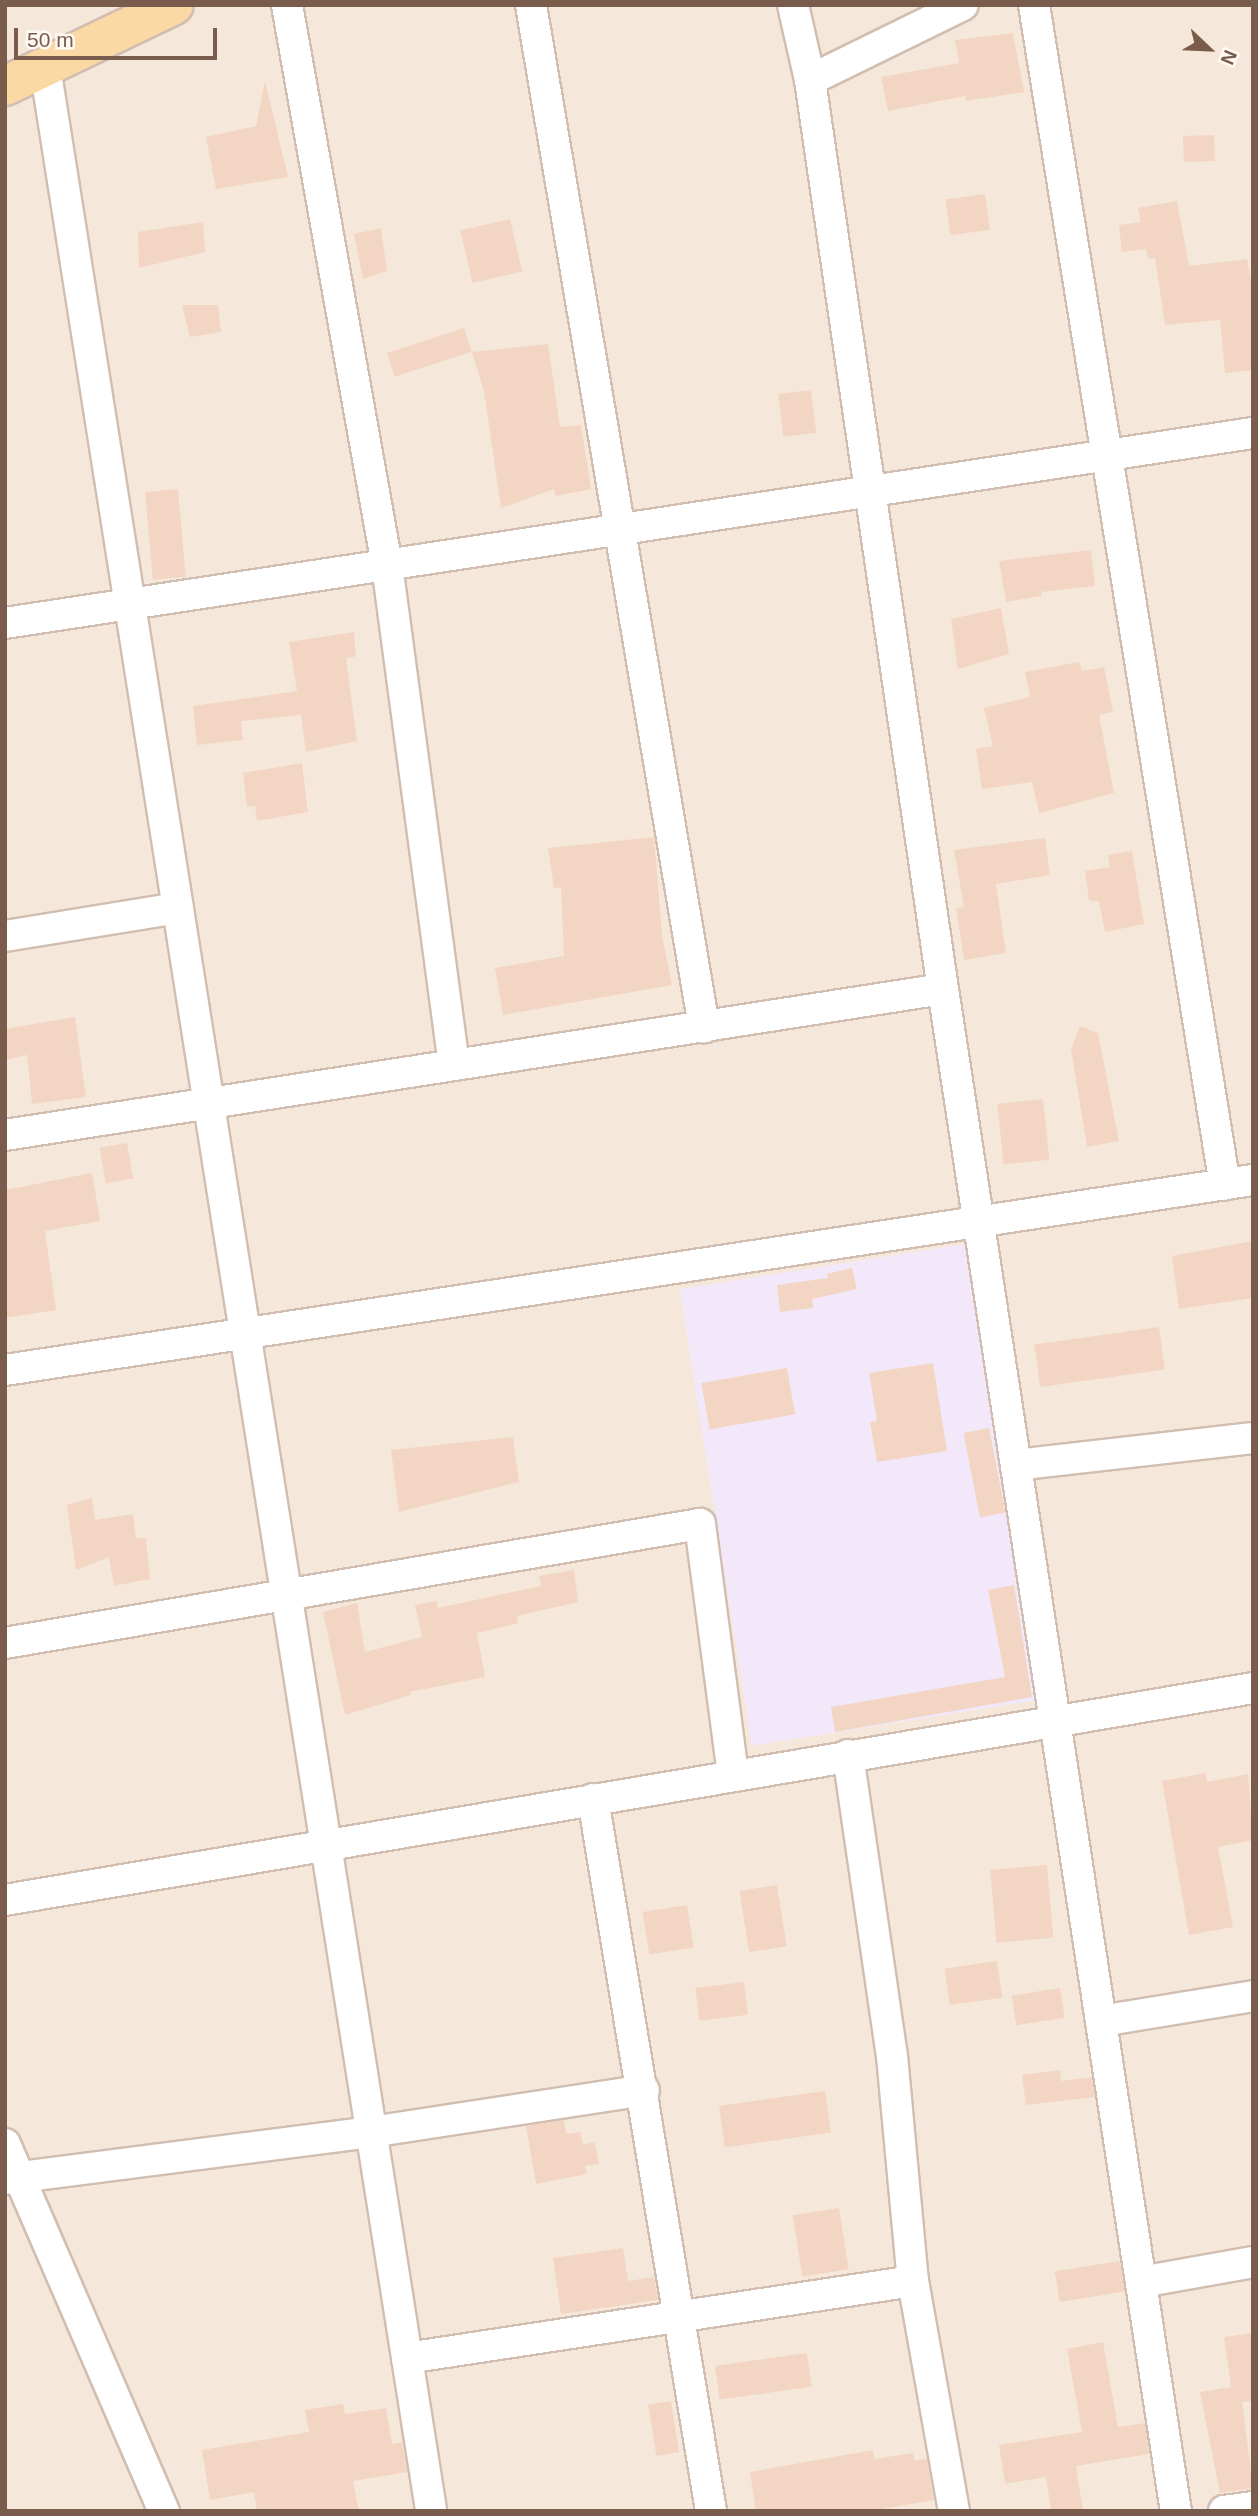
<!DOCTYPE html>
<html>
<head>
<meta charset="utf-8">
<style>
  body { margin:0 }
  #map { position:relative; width:1258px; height:2516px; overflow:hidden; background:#fdf6ec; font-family:Arial,sans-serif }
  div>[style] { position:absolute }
  .residential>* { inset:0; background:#f5e8da; transform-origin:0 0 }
  .education>* { inset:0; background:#f3e8fa; transform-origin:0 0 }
  .building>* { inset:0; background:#f3d5c3; transform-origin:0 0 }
  .roads { filter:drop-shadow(2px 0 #d1beb0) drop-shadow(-2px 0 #d1beb0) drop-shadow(0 2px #d1beb0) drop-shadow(0 -2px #d1beb0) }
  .street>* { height:30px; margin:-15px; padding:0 15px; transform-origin:15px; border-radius:15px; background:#fff }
  .primary>* { height:38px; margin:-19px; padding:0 19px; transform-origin:19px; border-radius:19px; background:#fbd9a5 }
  span { translate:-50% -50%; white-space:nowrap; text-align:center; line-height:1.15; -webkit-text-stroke:5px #fffaf3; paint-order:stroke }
  .frame { position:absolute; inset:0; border:7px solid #7a5c4d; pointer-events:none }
  .north { position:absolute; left:1174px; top:14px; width:70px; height:70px; -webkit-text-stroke:5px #fffaf3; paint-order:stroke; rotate:113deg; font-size:19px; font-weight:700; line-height:28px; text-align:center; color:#7a5c4d }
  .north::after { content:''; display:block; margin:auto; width:24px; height:32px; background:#7a5c4d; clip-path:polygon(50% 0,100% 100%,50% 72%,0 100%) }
  .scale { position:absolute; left:14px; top:28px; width:203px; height:32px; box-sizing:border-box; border:4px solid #7a5c4d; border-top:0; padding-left:9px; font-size:21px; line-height:24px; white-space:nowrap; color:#7a5c4d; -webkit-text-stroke:5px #fffaf3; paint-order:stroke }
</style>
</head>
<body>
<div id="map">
  <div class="residential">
    <div style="left:5px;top:5px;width:1248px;height:2506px"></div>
  </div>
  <div class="education">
    <div style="left:965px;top:1244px;width:462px;height:289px;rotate:81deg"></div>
  </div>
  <div class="building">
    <div style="clip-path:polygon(1013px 33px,1024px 92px,966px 101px,965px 96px,888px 111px,881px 77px,959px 63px,955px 40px)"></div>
    <div style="clip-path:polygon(265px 81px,288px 177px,216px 189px,206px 137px,256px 126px)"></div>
    <div style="left:1214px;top:135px;width:26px;height:31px;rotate:88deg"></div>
    <div style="left:985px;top:194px;width:36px;height:40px;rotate:82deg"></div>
    <div style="clip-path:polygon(1177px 201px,1189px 266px,1247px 259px,1253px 289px,1253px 370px,1225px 373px,1220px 320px,1165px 325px,1155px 258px,1148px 259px,1146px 249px,1122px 252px,1119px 225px,1141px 222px,1138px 208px)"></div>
    <div style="left:510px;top:219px;width:54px;height:51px;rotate:77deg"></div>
    <div style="clip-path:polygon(203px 222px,205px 252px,139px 268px,138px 232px)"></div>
    <div style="clip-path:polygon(381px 228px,387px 271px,363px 279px,354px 234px)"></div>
    <div style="clip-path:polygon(182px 305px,218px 305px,221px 332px,190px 337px)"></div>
    <div style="left:464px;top:328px;width:25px;height:81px;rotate:72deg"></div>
    <div style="clip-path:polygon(548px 344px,560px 427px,581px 425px,591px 489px,556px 496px,554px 489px,501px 508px,484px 391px,472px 352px)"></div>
    <div style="left:811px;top:390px;width:43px;height:33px;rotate:83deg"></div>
    <div style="left:178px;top:489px;width:88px;height:33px;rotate:85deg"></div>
    <div style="clip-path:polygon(1091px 550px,1095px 586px,1041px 592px,1042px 596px,1006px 602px,999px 561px)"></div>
    <div style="clip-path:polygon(1001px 608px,1009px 654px,958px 669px,951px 619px)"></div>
    <div style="clip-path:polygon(354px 632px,356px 656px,346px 659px,357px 741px,306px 752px,301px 715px,241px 721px,243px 740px,197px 745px,193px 706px,297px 691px,289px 642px)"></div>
    <div style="clip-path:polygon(1079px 662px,1082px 671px,1104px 667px,1113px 712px,1099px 715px,1114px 793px,1039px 813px,1032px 782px,982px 789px,976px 749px,993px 746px,984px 708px,1030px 697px,1025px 672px)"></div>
    <div style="clip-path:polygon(302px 763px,308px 812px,257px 821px,255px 806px,247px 807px,243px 773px)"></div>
    <div style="clip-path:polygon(654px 837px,662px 935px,672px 985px,503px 1015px,495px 968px,564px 956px,561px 887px,554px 888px,548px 848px)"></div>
    <div style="clip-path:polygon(1045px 838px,1050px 875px,996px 884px,1006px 953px,964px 960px,956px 908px,964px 907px,954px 850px)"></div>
    <div style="clip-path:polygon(1132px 851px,1144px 924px,1105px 932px,1099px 902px,1089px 900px,1085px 871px,1110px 867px,1108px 855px)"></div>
    <div style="clip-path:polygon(75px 1017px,86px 1097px,32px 1104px,27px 1055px,5px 1060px,5px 1029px)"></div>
    <div style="clip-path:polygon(1080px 1026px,1098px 1033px,1119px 1141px,1087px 1147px,1071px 1049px)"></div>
    <div style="left:1043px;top:1099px;width:61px;height:46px;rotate:84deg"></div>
    <div style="left:127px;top:1143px;width:36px;height:28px;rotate:80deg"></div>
    <div style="clip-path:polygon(92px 1173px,100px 1221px,45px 1231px,56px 1310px,5px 1318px,5px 1190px)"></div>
    <div style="clip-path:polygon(1253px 1241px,1253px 1298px,1179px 1309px,1172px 1256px)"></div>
    <div style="clip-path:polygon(852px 1268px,857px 1289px,812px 1299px,813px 1308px,780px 1312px,777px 1285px,828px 1278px,827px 1274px)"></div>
    <div style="left:1159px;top:1327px;width:43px;height:126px;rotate:82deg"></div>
    <div style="clip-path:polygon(933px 1363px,947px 1451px,877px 1462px,870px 1422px,877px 1421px,869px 1373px)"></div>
    <div style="left:787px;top:1368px;width:47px;height:87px;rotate:80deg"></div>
    <div style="left:989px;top:1428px;width:86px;height:26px;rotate:79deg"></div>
    <div style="clip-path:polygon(513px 1437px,519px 1482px,399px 1512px,391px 1450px)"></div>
    <div style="clip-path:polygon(92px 1498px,95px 1520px,133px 1514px,136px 1538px,146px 1538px,150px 1579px,114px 1586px,109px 1557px,76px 1570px,67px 1505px)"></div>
    <div style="clip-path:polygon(574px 1570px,578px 1602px,517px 1616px,518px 1623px,477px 1633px,485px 1677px,410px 1692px,411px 1695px,345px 1715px,323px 1612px,357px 1603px,365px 1652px,422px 1637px,415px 1605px,436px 1601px,438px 1608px,541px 1586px,539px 1576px)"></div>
    <div style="clip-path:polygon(1014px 1585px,1032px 1697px,835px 1732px,831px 1707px,1005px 1677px,988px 1590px)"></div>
    <div style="clip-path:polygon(1206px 1773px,1207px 1782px,1248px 1774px,1253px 1840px,1218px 1847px,1233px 1927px,1189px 1935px,1162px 1781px)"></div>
    <div style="left:1047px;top:1865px;width:73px;height:57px;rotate:85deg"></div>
    <div style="left:777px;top:1885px;width:62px;height:38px;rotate:81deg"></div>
    <div style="left:687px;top:1905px;width:43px;height:45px;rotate:81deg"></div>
    <div style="left:997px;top:1961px;width:37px;height:53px;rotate:82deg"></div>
    <div style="left:744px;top:1982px;width:33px;height:49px;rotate:83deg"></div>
    <div style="left:1060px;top:1988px;width:30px;height:49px;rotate:81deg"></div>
    <div style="clip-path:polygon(1060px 2070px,1061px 2081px,1092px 2077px,1095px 2097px,1026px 2105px,1022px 2075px)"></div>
    <div style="left:825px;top:2091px;width:42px;height:107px;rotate:82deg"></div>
    <div style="clip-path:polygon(564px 2120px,566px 2134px,580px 2132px,583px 2145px,595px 2142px,599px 2164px,585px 2166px,587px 2174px,536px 2184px,526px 2126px)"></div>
    <div style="left:839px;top:2208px;width:62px;height:47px;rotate:81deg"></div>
    <div style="clip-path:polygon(623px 2248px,628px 2281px,654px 2277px,658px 2300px,561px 2314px,553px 2258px)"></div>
    <div style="left:1120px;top:2261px;width:31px;height:66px;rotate:81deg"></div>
    <div style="clip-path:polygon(1253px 2333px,1253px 2401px,1242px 2402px,1253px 2488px,1220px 2493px,1200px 2392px,1231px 2387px,1224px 2337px)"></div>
    <div style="clip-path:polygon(1103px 2342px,1118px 2427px,1145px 2423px,1149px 2454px,1076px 2466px,1083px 2511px,1051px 2511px,1046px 2477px,1005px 2484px,999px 2445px,1082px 2432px,1067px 2349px)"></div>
    <div style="left:807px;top:2353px;width:34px;height:93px;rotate:82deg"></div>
    <div style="left:671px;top:2401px;width:52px;height:23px;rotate:81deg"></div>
    <div style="clip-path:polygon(343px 2404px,345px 2414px,386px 2408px,392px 2444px,402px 2442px,407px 2472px,353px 2481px,359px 2511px,257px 2511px,254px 2492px,210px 2500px,202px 2450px,309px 2432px,305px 2410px)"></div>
    <div style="clip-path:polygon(873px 2450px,874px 2459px,913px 2453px,915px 2461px,927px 2459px,934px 2500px,871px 2511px,756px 2511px,750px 2472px)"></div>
  </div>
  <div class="roads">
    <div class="street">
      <div style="left:287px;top:5px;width:569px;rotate:79.88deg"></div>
      <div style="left:387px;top:565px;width:504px;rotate:82.37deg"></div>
      <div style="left:531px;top:5px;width:1037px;rotate:80.39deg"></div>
      <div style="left:793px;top:5px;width:77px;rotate:77.2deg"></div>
      <div style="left:810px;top:80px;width:919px;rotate:81.68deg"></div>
      <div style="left:943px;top:989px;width:1540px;rotate:81.3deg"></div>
      <div style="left:1034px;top:5px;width:1195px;rotate:80.81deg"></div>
      <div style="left:45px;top:67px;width:2474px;rotate:81.02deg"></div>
      <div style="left:810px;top:80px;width:170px;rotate:-26.1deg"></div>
      <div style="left:5px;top:623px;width:1262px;rotate:-8.66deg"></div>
      <div style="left:5px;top:936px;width:175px;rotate:-9.2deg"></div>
      <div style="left:5px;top:1135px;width:949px;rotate:-8.85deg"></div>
      <div style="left:5px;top:1370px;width:1262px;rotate:-8.66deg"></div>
      <div style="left:1016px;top:1465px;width:239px;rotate:-6.5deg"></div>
      <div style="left:5px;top:1643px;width:705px;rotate:-9.72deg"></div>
      <div style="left:700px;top:1524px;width:253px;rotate:82.5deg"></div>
      <div style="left:848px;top:1755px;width:304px;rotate:81.7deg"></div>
      <div style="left:892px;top:2056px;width:226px;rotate:84.7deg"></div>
      <div style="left:913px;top:2281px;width:234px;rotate:79.9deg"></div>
      <div style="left:593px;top:1799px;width:722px;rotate:80.59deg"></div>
      <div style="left:5px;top:1900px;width:1266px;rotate:-9.64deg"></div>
      <div style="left:1101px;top:2021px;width:154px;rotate:-9.3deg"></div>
      <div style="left:5px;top:2144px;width:400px;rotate:66.6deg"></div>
      <div style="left:5px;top:2179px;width:369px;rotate:-7.3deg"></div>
      <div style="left:371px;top:2132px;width:276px;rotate:-8.7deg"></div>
      <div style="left:1141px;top:2282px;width:114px;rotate:-10.1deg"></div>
      <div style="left:407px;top:2358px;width:512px;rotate:-8.65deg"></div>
      <div style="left:1224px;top:2511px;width:29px;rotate:-8deg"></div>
    </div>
    <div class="primary">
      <div style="left:5px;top:86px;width:187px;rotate:-25.6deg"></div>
    </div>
  </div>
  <div class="frame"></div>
  <div class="north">N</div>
  <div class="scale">50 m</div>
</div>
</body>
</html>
